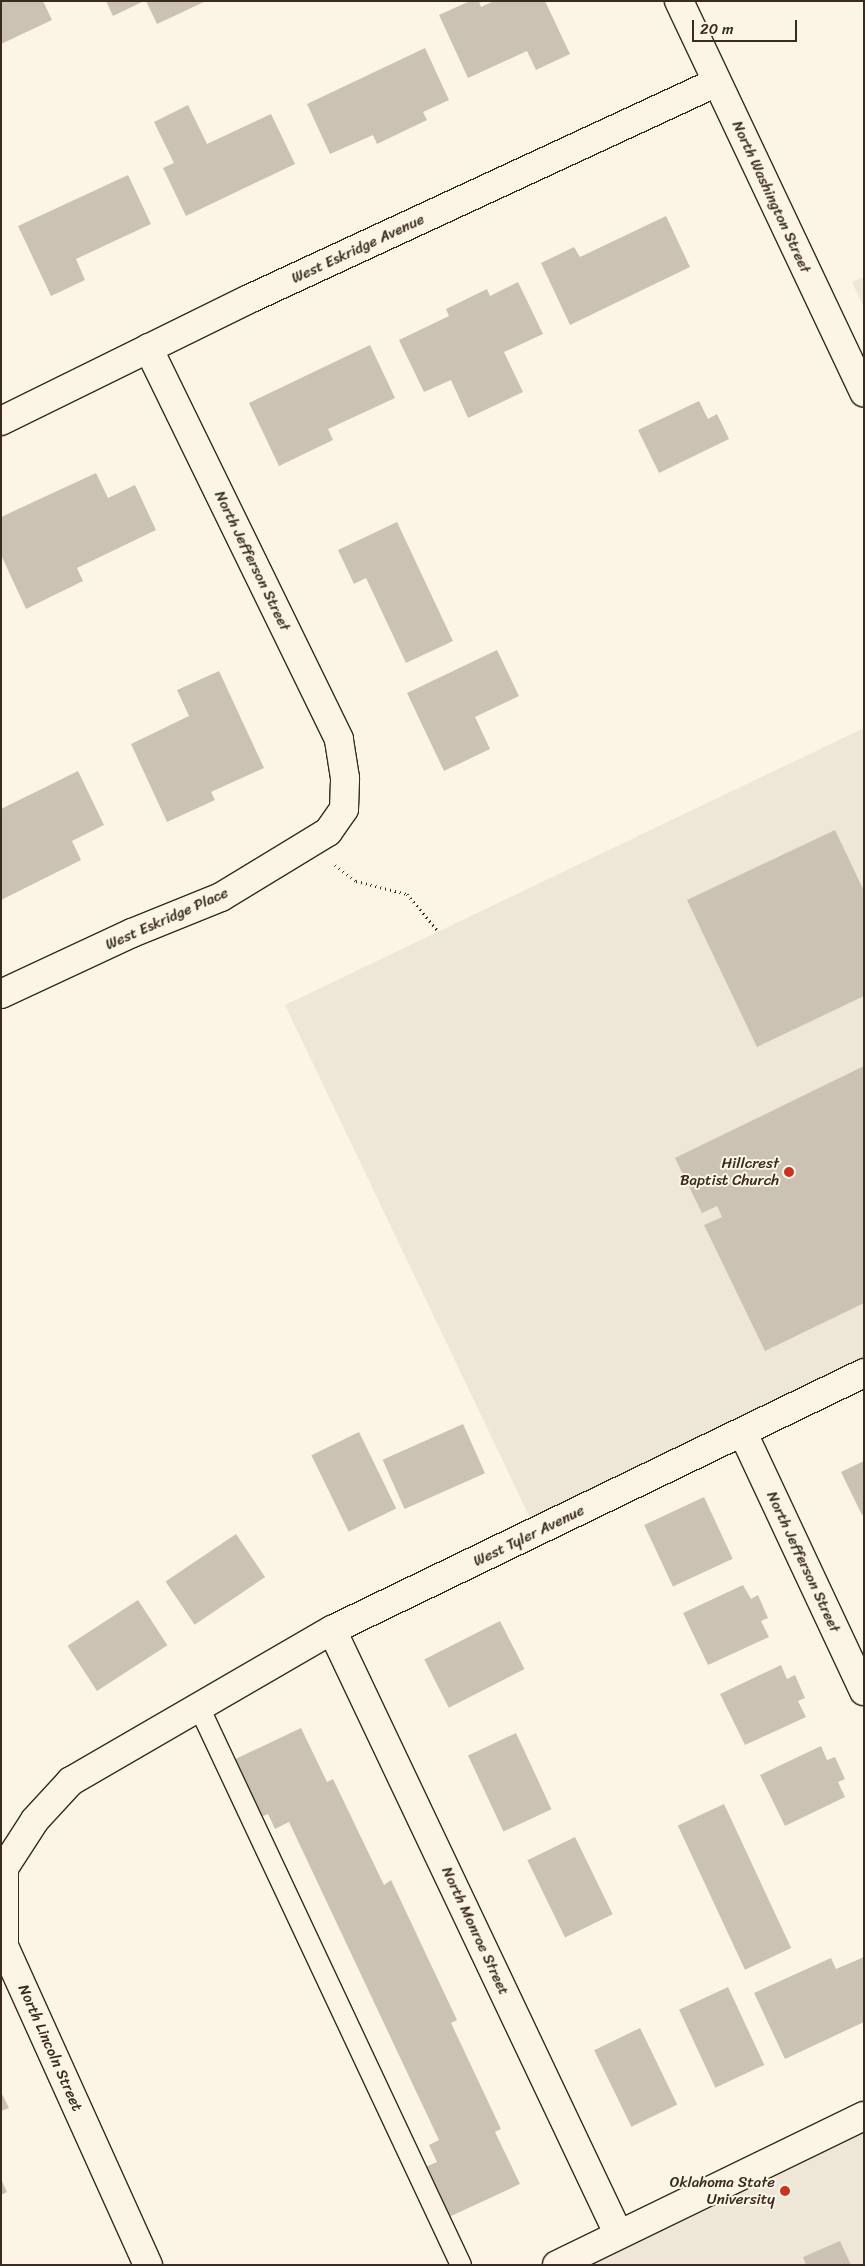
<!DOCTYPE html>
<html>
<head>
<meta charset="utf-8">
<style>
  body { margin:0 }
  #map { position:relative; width:865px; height:2266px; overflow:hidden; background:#fcf5e5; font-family:Sriracha,sans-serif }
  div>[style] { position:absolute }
  .built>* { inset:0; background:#eee6d6 }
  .building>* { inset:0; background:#ccc2b3; transform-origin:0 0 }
  .path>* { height:3px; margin-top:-1.5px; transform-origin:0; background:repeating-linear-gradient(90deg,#3b2a1e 0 1px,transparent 0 5px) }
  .roads { filter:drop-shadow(1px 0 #3b2a1e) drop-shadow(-1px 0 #3b2a1e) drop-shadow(0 1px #3b2a1e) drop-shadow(0 -1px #3b2a1e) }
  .lane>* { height:20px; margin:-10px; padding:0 10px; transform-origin:10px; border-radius:10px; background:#fcf5e5 }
  .street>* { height:28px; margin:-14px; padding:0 14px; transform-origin:14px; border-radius:14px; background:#fcf5e5 }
  .secondary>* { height:28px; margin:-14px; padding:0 14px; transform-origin:14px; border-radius:14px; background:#fcf5e5 }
  .dots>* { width:14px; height:14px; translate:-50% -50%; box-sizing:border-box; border:2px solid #fcf5e5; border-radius:50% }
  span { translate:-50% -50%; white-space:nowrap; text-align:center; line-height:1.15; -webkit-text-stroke:4px #fcf5e5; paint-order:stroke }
  .street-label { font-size:15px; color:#3b2a1e }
  .poi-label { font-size:15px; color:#3b2a1e }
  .right { translate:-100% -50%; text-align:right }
  .frame { position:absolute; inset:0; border:2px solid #3b2a1e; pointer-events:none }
  .scale { position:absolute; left:692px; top:20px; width:105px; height:22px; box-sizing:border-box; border:2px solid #3b2a1e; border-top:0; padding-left:6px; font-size:15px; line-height:18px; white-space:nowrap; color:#3b2a1e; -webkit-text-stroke:4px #fcf5e5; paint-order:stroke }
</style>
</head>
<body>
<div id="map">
  <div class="built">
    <div style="clip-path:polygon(864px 277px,864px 308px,852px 282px)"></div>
    <div style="clip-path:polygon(864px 728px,864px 1365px,533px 1524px,285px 1005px)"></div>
    <div style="clip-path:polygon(864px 2117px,864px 2265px,547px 2265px)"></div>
  </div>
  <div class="building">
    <div style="clip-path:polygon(1px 1px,43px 1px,52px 20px,1px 44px)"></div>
    <div style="clip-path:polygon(106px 1px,144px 1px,113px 16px)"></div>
    <div style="clip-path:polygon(146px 1px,206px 1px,157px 24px)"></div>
    <div style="clip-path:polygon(470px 1px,479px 1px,481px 7px,494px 1px,545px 1px,570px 54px,536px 70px,527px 51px,468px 78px,439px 15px)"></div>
    <div style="clip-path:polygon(425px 48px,449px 100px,423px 112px,427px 120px,377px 144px,373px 135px,330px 154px,307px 104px)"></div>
    <div style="clip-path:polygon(188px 105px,207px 144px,271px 114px,295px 164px,186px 216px,163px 168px,174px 163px,154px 122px)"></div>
    <div style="clip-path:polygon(128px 175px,151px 224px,76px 259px,85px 280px,51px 296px,18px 226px)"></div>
    <div style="clip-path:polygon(666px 216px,690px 267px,570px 325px,541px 263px,574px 247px,580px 257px)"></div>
    <div style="clip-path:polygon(518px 282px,543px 334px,504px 352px,523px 392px,468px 418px,451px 380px,424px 392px,399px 340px,449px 316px,446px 309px,487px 289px,490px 296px)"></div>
    <div style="clip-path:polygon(370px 345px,395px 398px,328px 429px,333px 440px,279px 466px,249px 403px)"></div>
    <div style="clip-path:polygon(699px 401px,708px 419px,717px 414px,729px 439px,659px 473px,638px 430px)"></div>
    <div style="clip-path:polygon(96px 473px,108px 498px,135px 485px,156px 530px,77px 568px,83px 581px,26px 609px,1px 555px,1px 517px)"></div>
    <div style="clip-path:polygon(397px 522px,453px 641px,406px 663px,366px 578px,354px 584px,338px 550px)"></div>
    <div style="clip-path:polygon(497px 650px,519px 696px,475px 717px,490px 749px,444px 771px,407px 693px)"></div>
    <div style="clip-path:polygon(219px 671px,264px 768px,211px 792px,215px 800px,167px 822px,131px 744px,189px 716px,177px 690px)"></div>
    <div style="clip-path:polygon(78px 771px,104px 825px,72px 841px,81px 860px,1px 900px,1px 809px)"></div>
    <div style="clip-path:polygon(835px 830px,864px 891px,864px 996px,757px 1047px,687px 900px)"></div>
    <div style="clip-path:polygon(864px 1066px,864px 1303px,765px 1351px,704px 1225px,722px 1217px,717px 1206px,702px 1213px,675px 1158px)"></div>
    <div style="left:463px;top:1424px;width:54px;height:88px;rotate:66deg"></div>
    <div style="left:359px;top:1432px;width:85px;height:53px;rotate:64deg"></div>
    <div style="clip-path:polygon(864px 1461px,864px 1514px,862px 1515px,841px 1472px)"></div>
    <div style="left:704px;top:1497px;width:68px;height:66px;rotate:65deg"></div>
    <div style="left:236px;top:1534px;width:52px;height:85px;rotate:56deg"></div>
    <div style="clip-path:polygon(743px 1585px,751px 1599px,758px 1595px,768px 1618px,761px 1621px,769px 1637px,708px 1665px,683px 1613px)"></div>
    <div style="left:138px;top:1600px;width:54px;height:84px;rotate:57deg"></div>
    <div style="left:500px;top:1621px;width:54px;height:85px;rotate:63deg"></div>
    <div style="clip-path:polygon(781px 1665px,787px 1679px,795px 1675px,805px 1698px,798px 1701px,806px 1717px,745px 1745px,720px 1694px)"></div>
    <div style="clip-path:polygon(301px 1728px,327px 1782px,333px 1779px,384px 1885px,391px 1880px,457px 2020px,451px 2023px,501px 2129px,495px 2132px,520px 2184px,449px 2217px,425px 2167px,437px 2162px,429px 2145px,439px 2140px,289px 1822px,275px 1829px,268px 1814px,257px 1819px,229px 1762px)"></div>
    <div style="left:516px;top:1733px;width:84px;height:53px;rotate:65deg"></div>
    <div style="clip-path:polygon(821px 1746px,827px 1760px,835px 1757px,845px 1779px,838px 1782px,845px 1797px,785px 1826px,760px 1775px)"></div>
    <div style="left:724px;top:1804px;width:159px;height:51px;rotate:65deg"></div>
    <div style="left:575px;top:1837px;width:86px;height:53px;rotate:64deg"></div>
    <div style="clip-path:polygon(864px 1957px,864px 2022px,785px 2059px,754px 1993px,831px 1958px,836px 1969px)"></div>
    <div style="left:728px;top:1987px;width:86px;height:54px;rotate:65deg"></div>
    <div style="left:640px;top:2028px;width:85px;height:51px;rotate:64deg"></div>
    <div style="clip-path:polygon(1px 2092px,9px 2108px,1px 2111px)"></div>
    <div style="clip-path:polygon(1px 2179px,7px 2192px,1px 2195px)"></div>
    <div style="clip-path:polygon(840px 2241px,851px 2265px,806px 2265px,803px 2257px)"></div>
  </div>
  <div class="path">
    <div style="left:335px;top:865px;width:26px;rotate:37deg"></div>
    <div style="left:356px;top:881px;width:53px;rotate:14.3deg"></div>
    <div style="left:407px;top:894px;width:48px;rotate:50deg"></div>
  </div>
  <div class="roads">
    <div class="lane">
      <div style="left:199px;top:1707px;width:616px;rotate:64.85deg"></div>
    </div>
    <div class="street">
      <div style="left:1px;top:421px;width:274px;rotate:-26.2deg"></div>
      <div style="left:247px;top:300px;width:518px;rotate:-24.88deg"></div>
      <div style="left:1px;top:994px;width:145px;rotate:-25deg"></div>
      <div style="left:132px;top:933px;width:96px;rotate:-22deg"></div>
      <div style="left:221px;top:897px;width:125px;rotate:-31.3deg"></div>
      <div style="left:328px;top:832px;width:28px;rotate:-55deg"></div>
      <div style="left:344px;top:809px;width:31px;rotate:-88deg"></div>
      <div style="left:345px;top:778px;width:39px;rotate:-99deg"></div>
      <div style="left:339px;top:739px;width:435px;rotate:-116deg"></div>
      <div style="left:743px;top:1433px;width:285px;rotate:64.9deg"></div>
      <div style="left:332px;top:1630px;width:667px;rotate:64.63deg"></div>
      <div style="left:148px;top:2265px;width:350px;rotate:-114.3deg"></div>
      <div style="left:4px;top:1946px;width:78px;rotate:-90deg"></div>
      <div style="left:4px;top:1868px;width:57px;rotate:-57.1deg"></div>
      <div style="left:35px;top:1820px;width:53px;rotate:-47.3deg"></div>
      <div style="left:71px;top:1781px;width:302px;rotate:-30.1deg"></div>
      <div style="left:332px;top:1630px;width:591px;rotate:-25.78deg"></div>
    </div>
    <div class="secondary">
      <div style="left:679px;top:1px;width:433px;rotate:64.7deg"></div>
      <div style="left:557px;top:2265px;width:341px;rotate:-25.9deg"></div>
    </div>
  </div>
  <div class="dots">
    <div style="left:789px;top:1172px;background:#c8321e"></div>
    <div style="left:785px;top:2191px;background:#c8321e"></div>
  </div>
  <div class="street-label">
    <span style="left:771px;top:197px;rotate:65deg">North Washington Street</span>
    <span style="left:358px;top:249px;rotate:-25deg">West Eskridge Avenue</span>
    <span style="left:252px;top:561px;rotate:64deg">North Jefferson Street</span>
    <span style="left:167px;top:919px;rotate:-24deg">West Eskridge Place</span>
    <span style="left:529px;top:1536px;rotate:-26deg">West Tyler Avenue</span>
    <span style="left:803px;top:1562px;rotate:65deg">North Jefferson Street</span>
    <span style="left:475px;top:1931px;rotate:65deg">North Monroe Street</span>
    <span style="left:50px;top:2048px;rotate:66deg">North Lincoln Street</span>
  </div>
  <div class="poi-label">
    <span class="right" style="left:779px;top:1172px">Hillcrest<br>Baptist Church</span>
    <span class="right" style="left:775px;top:2191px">Oklahoma State<br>University</span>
  </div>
  <div class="frame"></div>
  <div class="scale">20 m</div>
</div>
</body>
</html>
